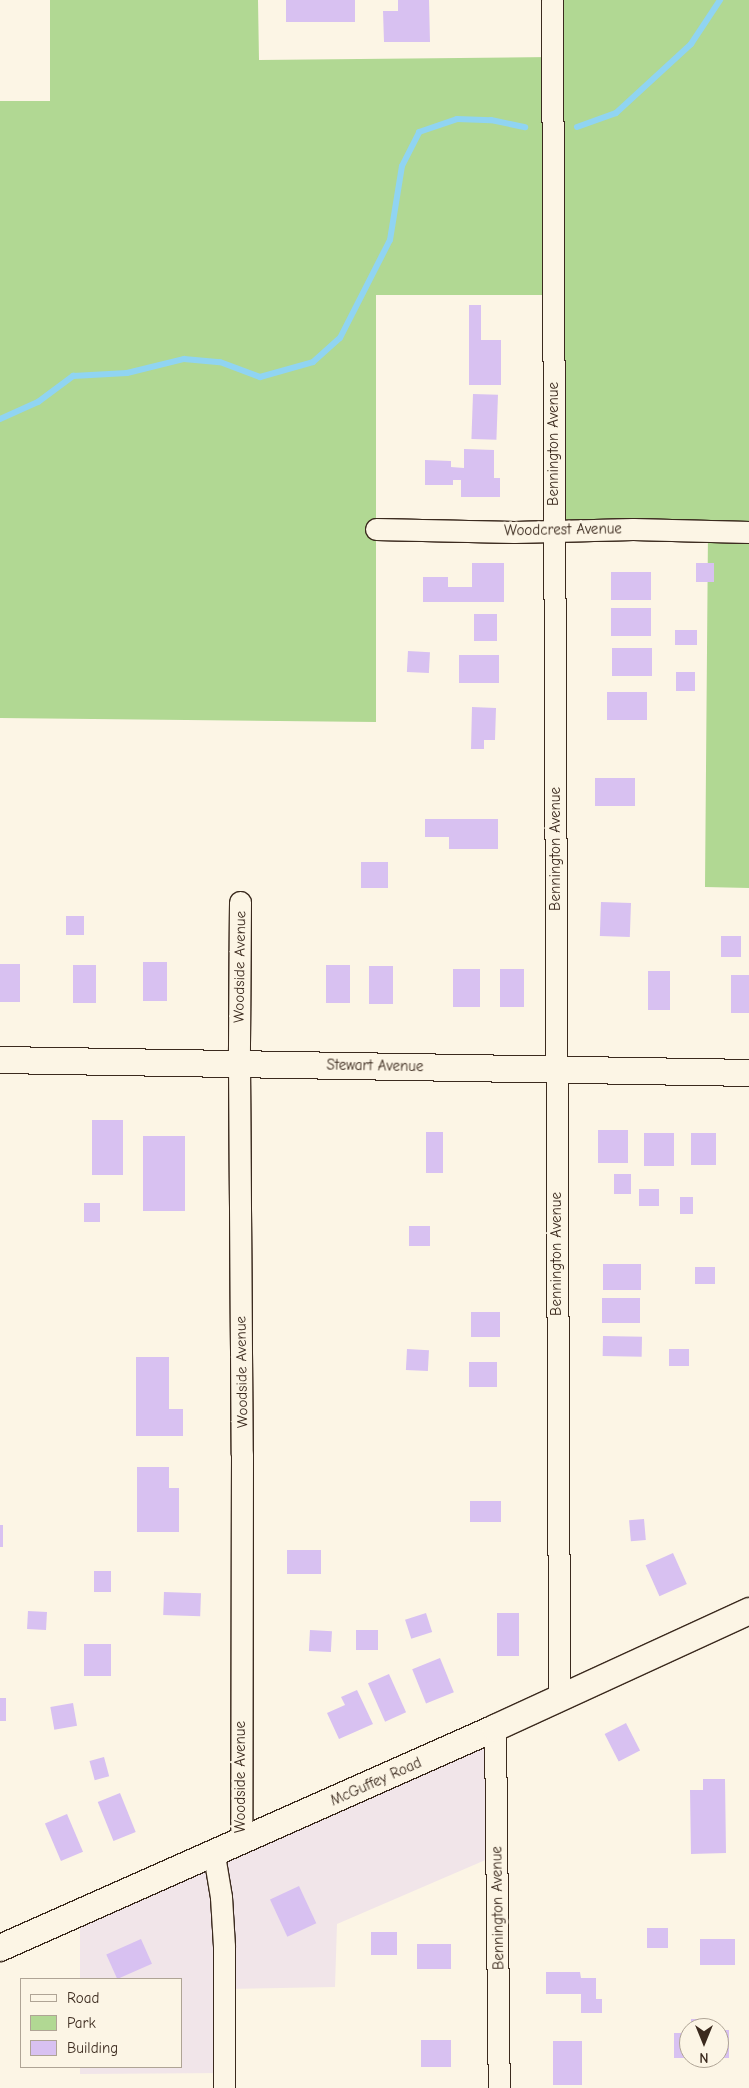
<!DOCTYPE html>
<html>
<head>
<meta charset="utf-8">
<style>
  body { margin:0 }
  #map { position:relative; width:749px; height:2088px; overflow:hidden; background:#fcf5e5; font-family:"Comic Neue",sans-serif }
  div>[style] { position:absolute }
  .built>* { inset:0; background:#f1e5e9 }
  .green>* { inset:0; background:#b1d893 }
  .stream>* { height:6px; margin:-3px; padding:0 3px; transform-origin:3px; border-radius:3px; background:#90d4f2 }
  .building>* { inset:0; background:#d8c1f1; transform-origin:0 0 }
  .roads { filter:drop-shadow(1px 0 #3b2a1e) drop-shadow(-1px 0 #3b2a1e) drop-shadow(0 1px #3b2a1e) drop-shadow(0 -1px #3b2a1e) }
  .minor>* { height:21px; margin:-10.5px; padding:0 10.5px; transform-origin:10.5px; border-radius:10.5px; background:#fcf5e5 }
  .tertiary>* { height:26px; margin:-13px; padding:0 13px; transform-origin:13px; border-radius:13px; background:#fcf5e5 }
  span { translate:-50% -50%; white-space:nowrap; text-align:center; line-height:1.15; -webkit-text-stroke:5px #fcf5e5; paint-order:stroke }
  .street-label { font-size:15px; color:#3b2a1e }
  .legend { position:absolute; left:20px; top:1978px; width:162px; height:90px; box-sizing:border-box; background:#fcf5e5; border:1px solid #afa495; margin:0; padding:6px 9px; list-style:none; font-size:15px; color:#3b2a1e }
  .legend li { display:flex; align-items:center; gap:10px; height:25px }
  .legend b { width:25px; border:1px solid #afa495 }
  .north { position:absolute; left:679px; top:2018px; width:50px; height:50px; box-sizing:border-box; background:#fcf5e5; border:1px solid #afa495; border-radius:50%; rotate:180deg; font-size:14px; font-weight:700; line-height:20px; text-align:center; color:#3b2a1e }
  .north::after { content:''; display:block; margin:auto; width:18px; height:22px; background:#3b2a1e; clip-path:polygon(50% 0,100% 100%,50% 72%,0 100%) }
</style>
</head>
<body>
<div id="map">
  <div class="built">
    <div style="clip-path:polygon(495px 1728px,497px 1855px,337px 1924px,335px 1987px,224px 1989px,224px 2073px,80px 2074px,80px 2067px,181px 2067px,181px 1979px,80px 1979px,80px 1913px)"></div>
  </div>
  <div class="green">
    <div style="clip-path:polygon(50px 0,258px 0,259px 60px,552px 57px,552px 0,749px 0,749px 888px,705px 887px,708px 531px,554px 530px,553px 295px,376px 295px,376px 722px,0 718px,0 101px,50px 101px)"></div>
  </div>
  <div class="stream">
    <div style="left:577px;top:127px;width:41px;rotate:-19.7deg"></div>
    <div style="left:616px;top:113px;width:102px;rotate:-42.6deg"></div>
    <div style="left:691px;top:44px;width:53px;rotate:-56.6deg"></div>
    <div style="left:0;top:419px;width:42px;rotate:-24.1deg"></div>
    <div style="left:38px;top:402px;width:44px;rotate:-36.6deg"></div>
    <div style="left:73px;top:376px;width:54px;rotate:-3.2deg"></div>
    <div style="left:127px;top:373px;width:59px;rotate:-13.8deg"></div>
    <div style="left:184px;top:359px;width:36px;rotate:5deg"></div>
    <div style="left:220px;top:362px;width:43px;rotate:20.6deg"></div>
    <div style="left:260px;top:377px;width:55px;rotate:-15.8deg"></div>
    <div style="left:313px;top:362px;width:36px;rotate:-42deg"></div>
    <div style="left:340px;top:338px;width:110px;rotate:-63deg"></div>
    <div style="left:390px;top:240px;width:75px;rotate:-80.8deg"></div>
    <div style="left:402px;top:166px;width:38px;rotate:-63deg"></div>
    <div style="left:419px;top:132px;width:40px;rotate:-18.9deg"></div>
    <div style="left:457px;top:119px;width:34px;rotate:2deg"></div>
    <div style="left:491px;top:120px;width:35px;rotate:12deg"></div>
  </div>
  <div class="building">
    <div style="left:286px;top:0;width:69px;height:22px"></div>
    <div style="clip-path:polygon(398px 0,429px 0,430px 42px,384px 42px,383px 11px,398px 11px)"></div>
    <div style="clip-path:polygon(469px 305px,481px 305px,481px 340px,501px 340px,501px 385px,469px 385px)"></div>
    <div style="left:473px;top:394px;width:25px;height:45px;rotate:2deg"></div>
    <div style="clip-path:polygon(464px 449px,494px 450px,494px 478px,500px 478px,500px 497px,461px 497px,461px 480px,453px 480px,453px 485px,425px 485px,425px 460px,451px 461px,451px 467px,464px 468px)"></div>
    <div style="clip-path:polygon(472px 563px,504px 563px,504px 602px,423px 602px,423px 577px,448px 577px,448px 587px,472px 587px)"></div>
    <div style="left:696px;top:563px;width:18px;height:19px"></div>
    <div style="left:611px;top:572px;width:40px;height:28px"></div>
    <div style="left:611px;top:608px;width:40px;height:28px"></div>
    <div style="left:474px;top:614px;width:23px;height:27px"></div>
    <div style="left:675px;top:630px;width:22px;height:15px"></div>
    <div style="left:652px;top:648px;width:28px;height:40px;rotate:90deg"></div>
    <div style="left:408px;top:651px;width:22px;height:21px;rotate:3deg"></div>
    <div style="left:499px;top:655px;width:28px;height:40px;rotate:90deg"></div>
    <div style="left:676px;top:672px;width:19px;height:19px"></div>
    <div style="left:647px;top:692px;width:28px;height:40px;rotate:90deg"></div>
    <div style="clip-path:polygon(472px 707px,496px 708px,495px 740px,484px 740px,484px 749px,471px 749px)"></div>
    <div style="left:595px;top:778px;width:40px;height:28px"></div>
    <div style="clip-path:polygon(425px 819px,498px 819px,498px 849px,449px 849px,449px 837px,425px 837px)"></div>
    <div style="left:361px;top:862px;width:27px;height:26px"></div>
    <div style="left:601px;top:902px;width:30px;height:34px;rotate:2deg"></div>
    <div style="left:66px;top:916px;width:18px;height:19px"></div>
    <div style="left:721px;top:936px;width:20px;height:21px"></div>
    <div style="left:143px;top:962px;width:24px;height:39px"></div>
    <div style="left:0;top:964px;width:20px;height:38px"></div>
    <div style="left:73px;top:965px;width:23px;height:38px"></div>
    <div style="left:326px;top:965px;width:24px;height:38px"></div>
    <div style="left:369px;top:966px;width:24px;height:38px"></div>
    <div style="left:453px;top:969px;width:27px;height:38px"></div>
    <div style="left:500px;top:969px;width:24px;height:38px"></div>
    <div style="left:648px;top:971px;width:22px;height:39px"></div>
    <div style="left:731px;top:975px;width:18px;height:38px"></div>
    <div style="left:92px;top:1120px;width:31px;height:55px"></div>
    <div style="left:598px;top:1130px;width:30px;height:33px"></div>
    <div style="left:426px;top:1132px;width:17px;height:41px"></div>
    <div style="left:644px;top:1133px;width:30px;height:33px"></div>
    <div style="left:691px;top:1133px;width:25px;height:32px"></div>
    <div style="left:143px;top:1136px;width:42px;height:75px"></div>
    <div style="left:614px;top:1174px;width:17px;height:20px"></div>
    <div style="left:639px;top:1189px;width:20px;height:17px"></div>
    <div style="left:680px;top:1197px;width:13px;height:17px"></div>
    <div style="left:84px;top:1203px;width:16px;height:19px"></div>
    <div style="left:409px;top:1226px;width:21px;height:20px"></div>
    <div style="left:603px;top:1264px;width:38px;height:26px"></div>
    <div style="left:695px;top:1267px;width:20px;height:17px"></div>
    <div style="left:602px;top:1298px;width:38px;height:25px"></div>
    <div style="left:471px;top:1312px;width:29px;height:25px"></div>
    <div style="left:603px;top:1336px;width:39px;height:20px;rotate:1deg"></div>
    <div style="left:407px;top:1349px;width:22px;height:21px;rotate:3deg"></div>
    <div style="left:669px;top:1349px;width:20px;height:17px"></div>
    <div style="clip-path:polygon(136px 1357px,169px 1357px,169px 1409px,183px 1409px,183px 1436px,136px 1436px)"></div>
    <div style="left:469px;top:1362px;width:28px;height:25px"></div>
    <div style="clip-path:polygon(137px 1467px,169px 1467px,169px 1488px,179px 1488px,179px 1532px,137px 1532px)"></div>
    <div style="left:470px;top:1501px;width:31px;height:21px"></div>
    <div style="left:644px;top:1519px;width:21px;height:15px;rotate:85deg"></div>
    <div style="left:0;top:1525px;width:3px;height:22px"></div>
    <div style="left:287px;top:1550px;width:34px;height:24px"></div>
    <div style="left:673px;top:1553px;width:34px;height:30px;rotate:66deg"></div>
    <div style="left:94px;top:1571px;width:17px;height:21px"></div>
    <div style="left:164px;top:1592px;width:37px;height:23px;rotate:2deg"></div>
    <div style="left:28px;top:1611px;width:19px;height:18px;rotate:3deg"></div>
    <div style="left:426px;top:1613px;width:20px;height:22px;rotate:72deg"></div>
    <div style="left:497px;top:1613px;width:22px;height:43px"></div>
    <div style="left:310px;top:1630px;width:22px;height:21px;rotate:3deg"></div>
    <div style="left:356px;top:1630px;width:22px;height:20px"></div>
    <div style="left:111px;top:1644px;width:32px;height:27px;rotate:90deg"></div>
    <div style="left:440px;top:1658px;width:37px;height:30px;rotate:68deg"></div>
    <div style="left:389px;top:1674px;width:42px;height:23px;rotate:66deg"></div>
    <div style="clip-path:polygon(357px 1690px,373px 1724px,339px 1739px,327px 1713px,345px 1705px,341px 1697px)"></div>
    <div style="left:0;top:1698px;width:6px;height:23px"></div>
    <div style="left:73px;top:1703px;width:23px;height:23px;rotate:80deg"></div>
    <div style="left:626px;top:1723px;width:31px;height:24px;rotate:63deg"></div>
    <div style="left:104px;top:1757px;width:20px;height:15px;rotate:75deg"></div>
    <div style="clip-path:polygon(703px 1779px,725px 1779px,726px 1853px,691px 1854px,690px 1790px,703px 1790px)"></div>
    <div style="left:120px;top:1793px;width:42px;height:24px;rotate:68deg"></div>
    <div style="left:67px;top:1814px;width:41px;height:24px;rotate:67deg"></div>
    <div style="left:299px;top:1886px;width:41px;height:32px;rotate:65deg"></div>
    <div style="left:647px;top:1928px;width:21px;height:20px"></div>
    <div style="left:371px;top:1932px;width:26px;height:23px"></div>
    <div style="left:141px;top:1939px;width:27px;height:38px;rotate:66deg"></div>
    <div style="left:700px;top:1939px;width:35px;height:26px"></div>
    <div style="left:417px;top:1944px;width:34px;height:25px"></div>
    <div style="clip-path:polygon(546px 1972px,580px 1972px,581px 1978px,596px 1978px,596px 1999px,602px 1999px,602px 2013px,581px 2013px,581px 1994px,546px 1994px)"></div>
    <div style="left:691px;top:2019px;width:14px;height:9px"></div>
    <div style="left:719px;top:2030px;width:10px;height:28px"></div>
    <div style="left:674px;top:2033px;width:15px;height:25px"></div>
    <div style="left:421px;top:2040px;width:30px;height:27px"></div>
    <div style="left:553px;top:2041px;width:29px;height:44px"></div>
  </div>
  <div class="roads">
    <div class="minor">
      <div style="left:552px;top:0;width:1699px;rotate:89.76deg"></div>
      <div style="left:376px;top:529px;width:138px;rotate:1.2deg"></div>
      <div style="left:514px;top:532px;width:119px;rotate:-1.4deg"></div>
      <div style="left:633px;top:529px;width:116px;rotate:1.5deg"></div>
      <div style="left:240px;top:902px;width:162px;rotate:90.4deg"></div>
      <div style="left:239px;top:1064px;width:390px;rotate:89.6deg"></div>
      <div style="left:242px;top:1454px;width:388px;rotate:90.1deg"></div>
      <div style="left:495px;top:1728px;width:360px;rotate:89.4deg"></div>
      <div style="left:214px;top:1855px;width:43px;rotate:80.5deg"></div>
      <div style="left:221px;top:1897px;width:49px;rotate:86.5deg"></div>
      <div style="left:224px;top:1946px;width:142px;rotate:90deg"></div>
    </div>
    <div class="tertiary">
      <div style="left:0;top:1060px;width:749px;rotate:0.99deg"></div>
      <div style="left:0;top:1948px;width:542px;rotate:-23.96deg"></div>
      <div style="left:495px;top:1728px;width:280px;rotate:-24.7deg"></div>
    </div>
  </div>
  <div class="street-label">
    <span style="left:554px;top:444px;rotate:-90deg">Bennington Avenue</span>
    <span style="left:563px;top:530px;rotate:-1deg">Woodcrest Avenue</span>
    <span style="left:556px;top:849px;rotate:-90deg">Bennington Avenue</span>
    <span style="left:240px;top:967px;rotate:-89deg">Woodside Avenue</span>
    <span style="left:375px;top:1066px;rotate:1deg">Stewart Avenue</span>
    <span style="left:557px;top:1254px;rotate:-90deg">Bennington Avenue</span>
    <span style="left:242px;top:1372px;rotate:-91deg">Woodside Avenue</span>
    <span style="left:241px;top:1777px;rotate:-90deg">Woodside Avenue</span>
    <span style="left:376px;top:1782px;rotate:-24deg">McGuffey Road</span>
    <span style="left:498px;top:1908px;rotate:-91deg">Bennington Avenue</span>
  </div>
  <ul class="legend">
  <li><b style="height:6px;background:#fcf5e5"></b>Road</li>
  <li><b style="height:14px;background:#b1d893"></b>Park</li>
  <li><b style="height:14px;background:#d8c1f1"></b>Building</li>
  </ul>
  <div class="north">N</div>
</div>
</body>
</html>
